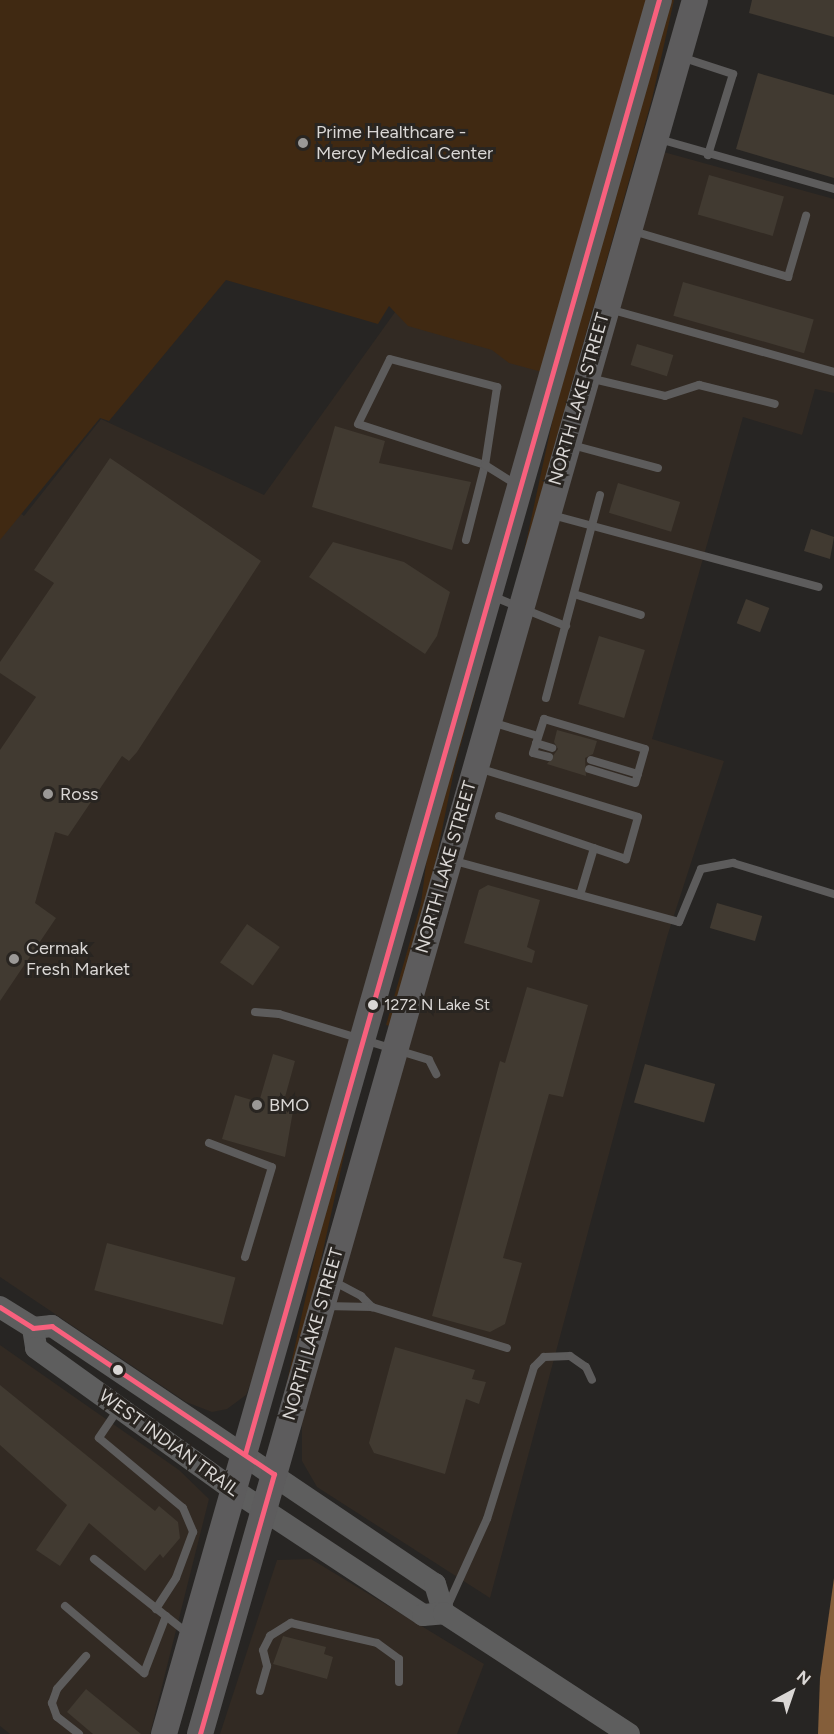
<!DOCTYPE html>
<html>
<head>
<meta charset="utf-8">
<style>
  body { margin:0 }
  #map { position:relative; width:834px; height:1734px; overflow:hidden; background:#272523; font-family:Figtree,sans-serif }
  div>[style] { position:absolute }
  .built>* { inset:0; background:#322a23 }
  .green>* { inset:0; background:#402912 }
  .water>* { inset:0; background:#845e3a }
  .building>* { inset:0; background:#413a31; transform-origin:0 0 }
  .lane>* { height:8px; margin:-4px; padding:0 4px; transform-origin:4px; border-radius:4px; background:#5d5c5c }
  .secondary>* { height:22px; margin:-11px; padding:0 11px; transform-origin:11px; border-radius:11px; background:#5e5e5e }
  .primary>* { height:26px; margin:-13px; padding:0 13px; transform-origin:13px; border-radius:13px; background:#5d5c5d }
  .bus-1>* { height:4.5px; margin:-2.25px; padding:0 2.25px; transform-origin:2.25px; border-radius:2.25px; background:#f8607d }
  .dots>* { width:16px; height:16px; translate:-50% -50%; box-sizing:border-box; border:3px solid #292521; border-radius:50% }
  span { translate:-50% -50%; white-space:nowrap; text-align:center; line-height:1.15; -webkit-text-stroke:6px #292521; paint-order:stroke }
  .bus-label { font-size:16px; color:#dad7d5 }
  .left { translate:0 -50%; text-align:left }
  .poi-label { font-size:18px; color:#dad7d5 }
  .street-label { font-size:18px; color:#dad7d5 }
  .north { position:absolute; left:762px; top:1662px; width:60px; height:60px; -webkit-text-stroke:4px #292521; paint-order:stroke; rotate:40deg; font-size:16px; font-weight:700; line-height:24px; text-align:center; color:#dad7d5 }
  .north::after { content:''; display:block; margin:auto; width:21px; height:27px; background:#dad7d5; clip-path:polygon(50% 0,100% 100%,50% 72%,0 100%) }
</style>
</head>
<body>
<div id="map">
  <div class="built">
    <div style="clip-path:polygon(0 0,649px 0,257px 1369px,246px 1395px,227px 1409px,212px 1412px,186px 1402px,0 1277px,0 497px,24px 516px,101px 419px,264px 495px,408px 294px,0 240px)"></div>
    <div style="clip-path:polygon(660px 151px,834px 199px,834px 393px,815px 389px,802px 435px,743px 417px,652px 739px,724px 761px,667px 937px,490px 1598px,317px 1487px,302px 1461px,302px 1409px)"></div>
    <div style="clip-path:polygon(0 1345px,179px 1470px,209px 1499px,150px 1734px,10px 1734px,0 1726px)"></div>
    <div style="clip-path:polygon(311px 1559px,484px 1664px,457px 1734px,220px 1734px,277px 1560px)"></div>
  </div>
  <div class="green">
    <div style="clip-path:polygon(0 0,651px 0,542px 372px,509px 363px,492px 350px,408px 326px,389px 306px,378px 324px,226px 280px,109px 421px,100px 418px,0 540px)"></div>
    <div style="clip-path:polygon(670px 0,674px 0,652px 99px,522px 561px,553px 418px)"></div>
    <div style="clip-path:polygon(493px 627px,455px 766px,431px 884px,390px 1026px,386px 1025px,421px 903px,429px 842px)"></div>
    <div style="clip-path:polygon(359px 1087px,315px 1287px,278px 1423px,324px 1214px)"></div>
  </div>
  <div class="water">
    <div style="clip-path:polygon(834px 1578px,834px 1734px,818px 1734px,820px 1678px)"></div>
  </div>
  <div class="building">
    <div style="clip-path:polygon(752px 0,834px 0,834px 37px,749px 13px)"></div>
    <div style="clip-path:polygon(758px 73px,834px 95px,834px 178px,736px 149px)"></div>
    <div style="left:709px;top:175px;width:78px;height:41px;rotate:16deg"></div>
    <div style="left:683px;top:282px;width:136px;height:35px;rotate:16deg"></div>
    <div style="left:637px;top:344px;width:38px;height:22px;rotate:17deg"></div>
    <div style="clip-path:polygon(335px 426px,385px 441px,379px 463px,471px 482px,452px 550px,312px 507px)"></div>
    <div style="clip-path:polygon(110px 458px,261px 561px,137px 752px,129px 761px,122px 756px,68px 836px,55px 832px,35px 903px,56px 918px,0 1001px,0 750px,36px 697px,0 673px,0 662px,54px 583px,34px 570px)"></div>
    <div style="left:618px;top:483px;width:65px;height:31px;rotate:17deg"></div>
    <div style="clip-path:polygon(811px 529px,834px 537px,830px 559px,804px 551px)"></div>
    <div style="clip-path:polygon(333px 542px,404px 562px,450px 592px,437px 636px,425px 654px,309px 577px)"></div>
    <div style="left:746px;top:599px;width:25px;height:26px;rotate:21deg"></div>
    <div style="left:599px;top:636px;width:48px;height:71px;rotate:17deg"></div>
    <div style="clip-path:polygon(557px 730px,597px 741px,593px 754px,585px 758px,586px 776px,547px 764px,558px 749px,554px 742px)"></div>
    <div style="clip-path:polygon(488px 885px,540px 900px,527px 947px,535px 951px,532px 963px,464px 943px,479px 890px)"></div>
    <div style="left:717px;top:903px;width:47px;height:26px;rotate:16deg"></div>
    <div style="left:247px;top:924px;width:40px;height:47px;rotate:35deg"></div>
    <div style="clip-path:polygon(527px 987px,588px 1005px,563px 1097px,549px 1094px,503px 1258px,522px 1263px,505px 1324px,490px 1332px,432px 1316px,500px 1061px,505px 1063px)"></div>
    <div style="clip-path:polygon(273px 1054px,295px 1061px,282px 1108px,293px 1111px,285px 1157px,222px 1139px,235px 1095px,259px 1102px)"></div>
    <div style="left:645px;top:1064px;width:73px;height:40px;rotate:16deg"></div>
    <div style="left:107px;top:1243px;width:133px;height:49px;rotate:15deg"></div>
    <div style="clip-path:polygon(395px 1347px,475px 1370px,472px 1379px,486px 1382px,479px 1404px,466px 1399px,445px 1474px,374px 1453px,369px 1443px)"></div>
    <div style="clip-path:polygon(0 1385px,155px 1511px,159px 1506px,178px 1522px,180px 1538px,163px 1558px,160px 1554px,145px 1571px,89px 1523px,60px 1566px,36px 1550px,67px 1505px,0 1445px)"></div>
    <div style="clip-path:polygon(283px 1636px,326px 1647px,324px 1654px,333px 1657px,327px 1679px,273px 1664px)"></div>
    <div style="clip-path:polygon(86px 1689px,141px 1734px,93px 1734px,67px 1712px)"></div>
  </div>
  <div class="lane">
    <div style="left:681px;top:57px;width:55px;rotate:18.1deg"></div>
    <div style="left:733px;top:74px;width:85px;rotate:107.2deg"></div>
    <div style="left:659px;top:139px;width:182px;rotate:15.9deg"></div>
    <div style="left:633px;top:231px;width:162px;rotate:16.5deg"></div>
    <div style="left:788px;top:277px;width:64px;rotate:-73.6deg"></div>
    <div style="left:609px;top:309px;width:234px;rotate:15.6deg"></div>
    <div style="left:589px;top:378px;width:78px;rotate:13.3deg"></div>
    <div style="left:665px;top:396px;width:36px;rotate:-18deg"></div>
    <div style="left:699px;top:385px;width:78px;rotate:14deg"></div>
    <div style="left:572px;top:445px;width:89px;rotate:15deg"></div>
    <div style="left:552px;top:515px;width:276px;rotate:15.1deg"></div>
    <div style="left:466px;top:540px;width:77px;rotate:-75.8deg"></div>
    <div style="left:485px;top:465px;width:133px;rotate:-162.1deg"></div>
    <div style="left:358px;top:424px;width:72px;rotate:-63.8deg"></div>
    <div style="left:390px;top:359px;width:111px;rotate:14.7deg"></div>
    <div style="left:497px;top:387px;width:79px;rotate:98.7deg"></div>
    <div style="left:485px;top:465px;width:36px;rotate:32deg"></div>
    <div style="left:574px;top:594px;width:70px;rotate:17.4deg"></div>
    <div style="left:492px;top:596px;width:80px;rotate:22.1deg"></div>
    <div style="left:546px;top:698px;width:210px;rotate:-75.1deg"></div>
    <div style="left:491px;top:722px;width:49px;rotate:16.6deg"></div>
    <div style="left:536px;top:743px;width:17px;rotate:17deg"></div>
    <div style="left:549px;top:757px;width:16px;rotate:-166deg"></div>
    <div style="left:533px;top:753px;width:36px;rotate:-72deg"></div>
    <div style="left:544px;top:719px;width:105px;rotate:16.5deg"></div>
    <div style="left:645px;top:749px;width:35px;rotate:106deg"></div>
    <div style="left:635px;top:783px;width:48px;rotate:-163.1deg"></div>
    <div style="left:591px;top:760px;width:49px;rotate:16.6deg"></div>
    <div style="left:478px;top:768px;width:167px;rotate:17deg"></div>
    <div style="left:638px;top:817px;width:44px;rotate:105.9deg"></div>
    <div style="left:626px;top:859px;width:134px;rotate:-161.3deg"></div>
    <div style="left:451px;top:860px;width:236px;rotate:15.2deg"></div>
    <div style="left:679px;top:922px;width:57px;rotate:-67.5deg"></div>
    <div style="left:701px;top:869px;width:33px;rotate:-11deg"></div>
    <div style="left:733px;top:863px;width:106px;rotate:17.1deg"></div>
    <div style="left:580px;top:895px;width:49px;rotate:-73.4deg"></div>
    <div style="left:255px;top:1012px;width:24px;rotate:5deg"></div>
    <div style="left:279px;top:1014px;width:157px;rotate:17deg"></div>
    <div style="left:429px;top:1060px;width:16px;rotate:63deg"></div>
    <div style="left:209px;top:1143px;width:67px;rotate:20.9deg"></div>
    <div style="left:272px;top:1167px;width:94px;rotate:106.7deg"></div>
    <div style="left:333px;top:1281px;width:32px;rotate:28deg"></div>
    <div style="left:361px;top:1296px;width:16px;rotate:45deg"></div>
    <div style="left:325px;top:1306px;width:47px;rotate:1.2deg"></div>
    <div style="left:372px;top:1307px;width:141px;rotate:16.9deg"></div>
    <div style="left:119px;top:1408px;width:36px;rotate:124deg"></div>
    <div style="left:99px;top:1438px;width:109px;rotate:39.8deg"></div>
    <div style="left:183px;top:1508px;width:26px;rotate:67deg"></div>
    <div style="left:193px;top:1532px;width:49px;rotate:110.3deg"></div>
    <div style="left:176px;top:1578px;width:37px;rotate:123deg"></div>
    <div style="left:94px;top:1559px;width:122px;rotate:38.4deg"></div>
    <div style="left:65px;top:1606px;width:104px;rotate:40.3deg"></div>
    <div style="left:144px;top:1673px;width:61px;rotate:-68.9deg"></div>
    <div style="left:447px;top:1607px;width:97px;rotate:-65.6deg"></div>
    <div style="left:487px;top:1519px;width:159px;rotate:-72.8deg"></div>
    <div style="left:534px;top:1367px;width:14px;rotate:-45deg"></div>
    <div style="left:544px;top:1357px;width:26px;rotate:-2deg"></div>
    <div style="left:570px;top:1356px;width:19px;rotate:35deg"></div>
    <div style="left:586px;top:1367px;width:14px;rotate:65deg"></div>
    <div style="left:260px;top:1691px;width:26px;rotate:-74deg"></div>
    <div style="left:267px;top:1666px;width:16px;rotate:-104deg"></div>
    <div style="left:263px;top:1650px;width:16px;rotate:-63deg"></div>
    <div style="left:270px;top:1636px;width:25px;rotate:-32deg"></div>
    <div style="left:291px;top:1623px;width:88px;rotate:13.1deg"></div>
    <div style="left:377px;top:1643px;width:27px;rotate:36deg"></div>
    <div style="left:399px;top:1659px;width:23px;rotate:90deg"></div>
    <div style="left:79px;top:1734px;width:28px;rotate:-142deg"></div>
    <div style="left:57px;top:1717px;width:15px;rotate:-110deg"></div>
    <div style="left:52px;top:1703px;width:15px;rotate:-70deg"></div>
    <div style="left:57px;top:1689px;width:44px;rotate:-48.7deg"></div>
  </div>
  <div class="secondary">
    <div style="left:0;top:1307px;width:39px;rotate:32deg"></div>
    <div style="left:33px;top:1328px;width:19px;rotate:-6deg"></div>
    <div style="left:52px;top:1326px;width:462px;rotate:34deg"></div>
    <div style="left:435px;top:1584px;width:30px;rotate:73deg"></div>
    <div style="left:33px;top:1328px;width:20px;rotate:81deg"></div>
    <div style="left:36px;top:1348px;width:245px;rotate:35.7deg"></div>
    <div style="left:235px;top:1491px;width:225px;rotate:33.4deg"></div>
    <div style="left:423px;top:1615px;width:21px;rotate:-5deg"></div>
    <div style="left:444px;top:1613px;width:221px;rotate:33.2deg"></div>
  </div>
  <div class="primary">
    <div style="left:164px;top:1734px;width:1803px;rotate:-74.07deg"></div>
    <div style="left:200px;top:1734px;width:1803px;rotate:-74.07deg"></div>
  </div>
  <div class="bus-1">
    <div style="left:0;top:1307px;width:39px;rotate:32deg"></div>
    <div style="left:33px;top:1328px;width:19px;rotate:-6deg"></div>
    <div style="left:52px;top:1326px;width:267px;rotate:33.7deg"></div>
    <div style="left:245px;top:1454px;width:1512px;rotate:-74.11deg"></div>
    <div style="left:200px;top:1734px;width:270px;rotate:-74.1deg"></div>
  </div>
  <div class="dots">
    <div style="left:303px;top:143px;background:#9b9997"></div>
    <div style="left:48px;top:794px;background:#9b9997"></div>
    <div style="left:14px;top:959px;background:#9b9997"></div>
    <div style="left:373px;top:1005px;background:#dad7d5"></div>
    <div style="left:257px;top:1105px;background:#9b9997"></div>
    <div style="left:118px;top:1370px;background:#dad7d5"></div>
  </div>
  <div class="bus-label">
    <span class="left" style="left:384px;top:1005px">1272 N Lake St</span>
  </div>
  <div class="poi-label">
    <span class="left" style="left:316px;top:143px">Prime Healthcare -<br>Mercy Medical Center</span>
    <span class="left" style="left:60px;top:794px">Ross</span>
    <span class="left" style="left:26px;top:959px">Cermak<br>Fresh Market</span>
    <span class="left" style="left:269px;top:1105px">BMO</span>
  </div>
  <div class="street-label">
    <span style="left:579px;top:399px;rotate:-74deg">NORTH LAKE STREET</span>
    <span style="left:446px;top:867px;rotate:-74deg">NORTH LAKE STREET</span>
    <span style="left:313px;top:1334px;rotate:-74deg">NORTH LAKE STREET</span>
    <span style="left:169px;top:1443px;rotate:36deg">WEST INDIAN TRAIL</span>
  </div>
  <div class="north">N</div>
</div>
</body>
</html>
